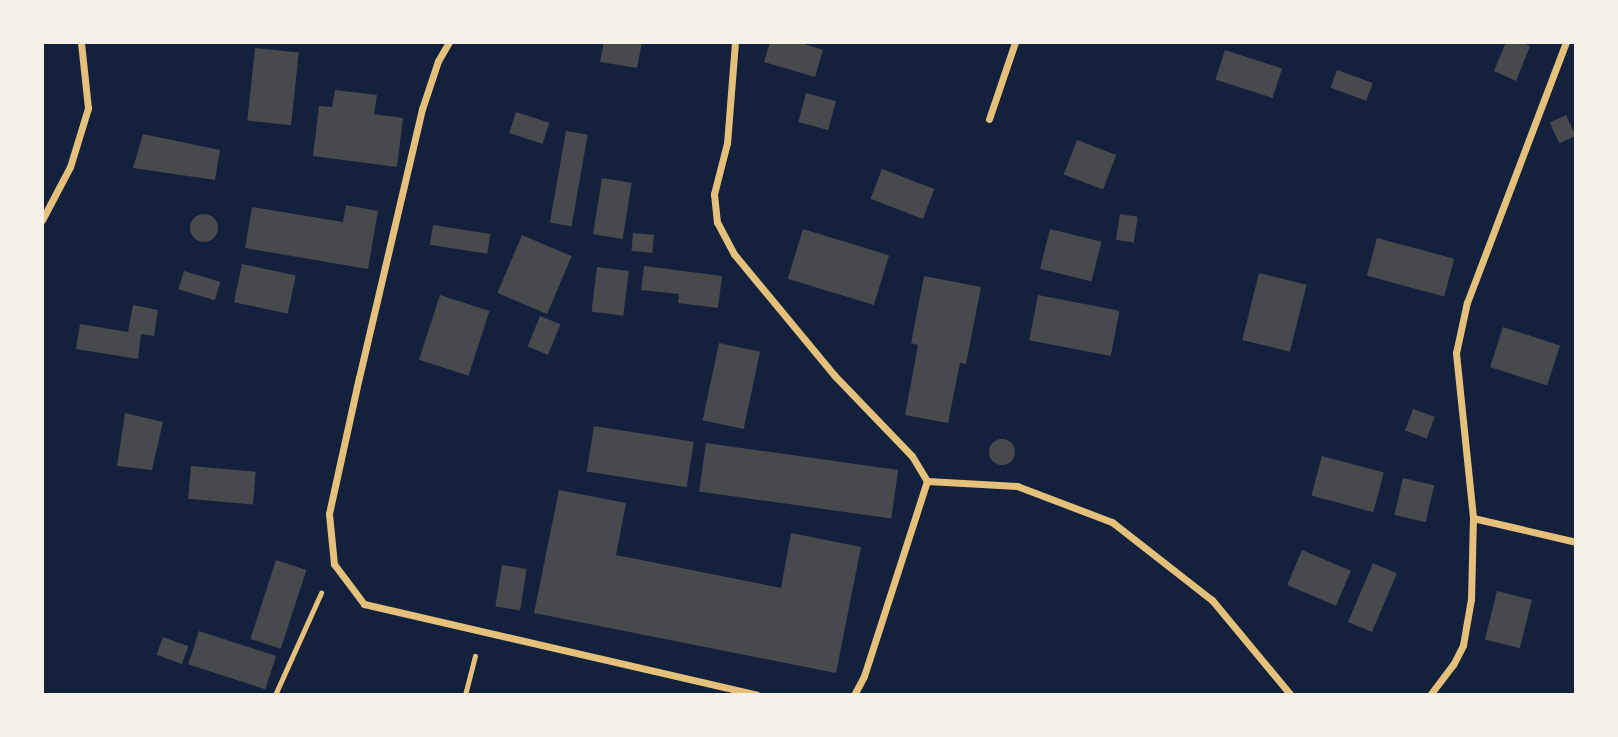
<!DOCTYPE html>
<html>
<head>
<meta charset="utf-8">
<style>
  body { margin:0 }
  #map { position:relative; width:1618px; height:737px; overflow:hidden; background:#14213d; font-family:Rubik,sans-serif }
  div>[style] { position:absolute }
  .building>* { inset:0; background:#48494c; transform-origin:0 0 }
  .round { border-radius:50% }
  .path>* { height:4.5px; margin:-2.25px; padding:0 2.25px; transform-origin:2.25px; border-radius:2.25px; background:#e5c07b }
  .minor>* { height:7px; margin:-3.5px; padding:0 3.5px; transform-origin:3.5px; border-radius:3.5px; background:#e5c07b }
  span { translate:-50% -50%; white-space:nowrap; text-align:center; line-height:1.15; -webkit-text-stroke:5px #f6f1e7; paint-order:stroke }
  .frame { position:absolute; inset:0; border:44px solid #f6f1e7; pointer-events:none }
</style>
</head>
<body>
<div id="map">
  <div class="building">
    <div style="clip-path:polygon(604px 42px,642px 42px,637px 68px,600px 62px)"></div>
    <div style="clip-path:polygon(770px 42px,798px 42px,823px 50px,815px 77px,764px 62px)"></div>
    <div style="clip-path:polygon(1506px 42px,1520px 42px,1530px 46px,1516px 81px,1494px 71px)"></div>
    <div style="left:255px;top:48px;width:44px;height:73px;rotate:6deg"></div>
    <div style="left:1225px;top:50px;width:60px;height:31px;rotate:18deg"></div>
    <div style="left:1337px;top:70px;width:38px;height:19px;rotate:20deg"></div>
    <div style="clip-path:polygon(335px 90px,377px 95px,374px 114px,403px 118px,397px 167px,313px 156px,319px 106px,332px 107px)"></div>
    <div style="left:806px;top:93px;width:31px;height:30px;rotate:15deg"></div>
    <div style="left:516px;top:112px;width:35px;height:22px;rotate:18deg"></div>
    <div style="left:1566px;top:115px;width:23px;height:18px;rotate:65deg"></div>
    <div style="left:566px;top:131px;width:22px;height:93px;rotate:10deg"></div>
    <div style="clip-path:polygon(143px 134px,220px 150px,215px 180px,133px 168px)"></div>
    <div style="left:1077px;top:140px;width:42px;height:37px;rotate:21deg"></div>
    <div style="left:882px;top:169px;width:56px;height:32px;rotate:21deg"></div>
    <div style="left:602px;top:178px;width:30px;height:57px;rotate:9deg"></div>
    <div style="clip-path:polygon(346px 205px,378px 211px,368px 269px,245px 248px,252px 207px,343px 222px)"></div>
    <div style="left:1120px;top:214px;width:18px;height:26px;rotate:9deg"></div>
    <div class="round" style="left:190px;top:214px;width:28px;height:28px"></div>
    <div style="left:433px;top:225px;width:58px;height:20px;rotate:9deg"></div>
    <div style="left:803px;top:229px;width:90px;height:52px;rotate:17deg"></div>
    <div style="left:1050px;top:229px;width:53px;height:41px;rotate:14deg"></div>
    <div style="left:633px;top:233px;width:21px;height:18px;rotate:5deg"></div>
    <div style="left:522px;top:235px;width:54px;height:63px;rotate:23deg"></div>
    <div style="left:1377px;top:238px;width:80px;height:39px;rotate:15deg"></div>
    <div style="left:242px;top:264px;width:55px;height:39px;rotate:12deg"></div>
    <div style="clip-path:polygon(644px 266px,722px 276px,718px 308px,678px 303px,679px 294px,641px 290px)"></div>
    <div style="left:597px;top:267px;width:32px;height:45px;rotate:7deg"></div>
    <div style="left:184px;top:271px;width:38px;height:19px;rotate:17deg"></div>
    <div style="left:1259px;top:273px;width:49px;height:69px;rotate:14deg"></div>
    <div style="clip-path:polygon(924px 276px,981px 287px,966px 364px,960px 363px,948px 423px,905px 415px,918px 345px,911px 343px)"></div>
    <div style="left:440px;top:295px;width:52px;height:68px;rotate:18deg"></div>
    <div style="left:1038px;top:295px;width:83px;height:46px;rotate:11deg"></div>
    <div style="clip-path:polygon(133px 305px,158px 310px,154px 336px,141px 334px,138px 359px,76px 349px,80px 324px,128px 332px)"></div>
    <div style="left:540px;top:316px;width:22px;height:33px;rotate:22deg"></div>
    <div style="left:1503px;top:327px;width:60px;height:42px;rotate:18deg"></div>
    <div style="left:719px;top:343px;width:42px;height:79px;rotate:12deg"></div>
    <div style="left:1413px;top:409px;width:23px;height:23px;rotate:20deg"></div>
    <div style="clip-path:polygon(125px 413px,163px 422px,152px 470px,117px 466px)"></div>
    <div style="left:594px;top:426px;width:101px;height:46px;rotate:9deg"></div>
    <div class="round" style="left:989px;top:439px;width:26px;height:26px"></div>
    <div style="left:706px;top:443px;width:194px;height:49px;rotate:8deg"></div>
    <div style="left:1322px;top:456px;width:64px;height:41px;rotate:15deg"></div>
    <div style="left:191px;top:466px;width:65px;height:33px;rotate:5deg"></div>
    <div style="left:1403px;top:478px;width:32px;height:38px;rotate:13deg"></div>
    <div style="clip-path:polygon(559px 490px,626px 503px,616px 555px,781px 588px,791px 533px,861px 547px,836px 673px,534px 613px)"></div>
    <div style="left:1302px;top:550px;width:53px;height:38px;rotate:23deg"></div>
    <div style="left:276px;top:560px;width:32px;height:83px;rotate:18deg"></div>
    <div style="left:1373px;top:563px;width:26px;height:64px;rotate:23deg"></div>
    <div style="left:502px;top:565px;width:25px;height:42px;rotate:9deg"></div>
    <div style="left:1497px;top:591px;width:36px;height:50px;rotate:14deg"></div>
    <div style="left:199px;top:631px;width:81px;height:35px;rotate:18deg"></div>
    <div style="left:163px;top:637px;width:27px;height:19px;rotate:20deg"></div>
  </div>
  <div class="path">
    <div style="left:275px;top:695px;width:112px;rotate:-65.7deg"></div>
    <div style="left:465px;top:695px;width:40px;rotate:-75.6deg"></div>
  </div>
  <div class="minor">
    <div style="left:449px;top:42px;width:22px;rotate:120deg"></div>
    <div style="left:438px;top:61px;width:51px;rotate:108.4deg"></div>
    <div style="left:422px;top:109px;width:275px;rotate:103.2deg"></div>
    <div style="left:359px;top:377px;width:140px;rotate:102.4deg"></div>
    <div style="left:329px;top:514px;width:50px;rotate:84.3deg"></div>
    <div style="left:334px;top:564px;width:50px;rotate:53.1deg"></div>
    <div style="left:364px;top:604px;width:403px;rotate:13deg"></div>
    <div style="left:735px;top:42px;width:101px;rotate:94.5deg"></div>
    <div style="left:727px;top:143px;width:53px;rotate:104.3deg"></div>
    <div style="left:714px;top:194px;width:28px;rotate:84deg"></div>
    <div style="left:717px;top:222px;width:36px;rotate:62deg"></div>
    <div style="left:734px;top:254px;width:157px;rotate:50.4deg"></div>
    <div style="left:834px;top:375px;width:112px;rotate:46.1deg"></div>
    <div style="left:912px;top:456px;width:29px;rotate:59deg"></div>
    <div style="left:1566px;top:42px;width:278px;rotate:110.8deg"></div>
    <div style="left:1467px;top:302px;width:52px;rotate:102.2deg"></div>
    <div style="left:1456px;top:353px;width:166px;rotate:84.1deg"></div>
    <div style="left:1473px;top:518px;width:106px;rotate:13.1deg"></div>
    <div style="left:989px;top:119px;width:81px;rotate:-71.3deg"></div>
    <div style="left:42px;top:220px;width:60px;rotate:-62.2deg"></div>
    <div style="left:70px;top:167px;width:62px;rotate:-73deg"></div>
    <div style="left:88px;top:108px;width:66px;rotate:-96.1deg"></div>
    <div style="left:854px;top:695px;width:21px;rotate:-62deg"></div>
    <div style="left:864px;top:676px;width:205px;rotate:-72.1deg"></div>
    <div style="left:927px;top:481px;width:90px;rotate:3.2deg"></div>
    <div style="left:1017px;top:486px;width:102px;rotate:20.8deg"></div>
    <div style="left:1112px;top:522px;width:127px;rotate:38deg"></div>
    <div style="left:1212px;top:600px;width:124px;rotate:50.3deg"></div>
    <div style="left:1430px;top:695px;width:38px;rotate:-53deg"></div>
    <div style="left:1453px;top:665px;width:22px;rotate:-63deg"></div>
    <div style="left:1463px;top:645px;width:47px;rotate:-80.1deg"></div>
    <div style="left:1471px;top:599px;width:81px;rotate:-88.6deg"></div>
  </div>
  <div class="frame"></div>
</div>
</body>
</html>
